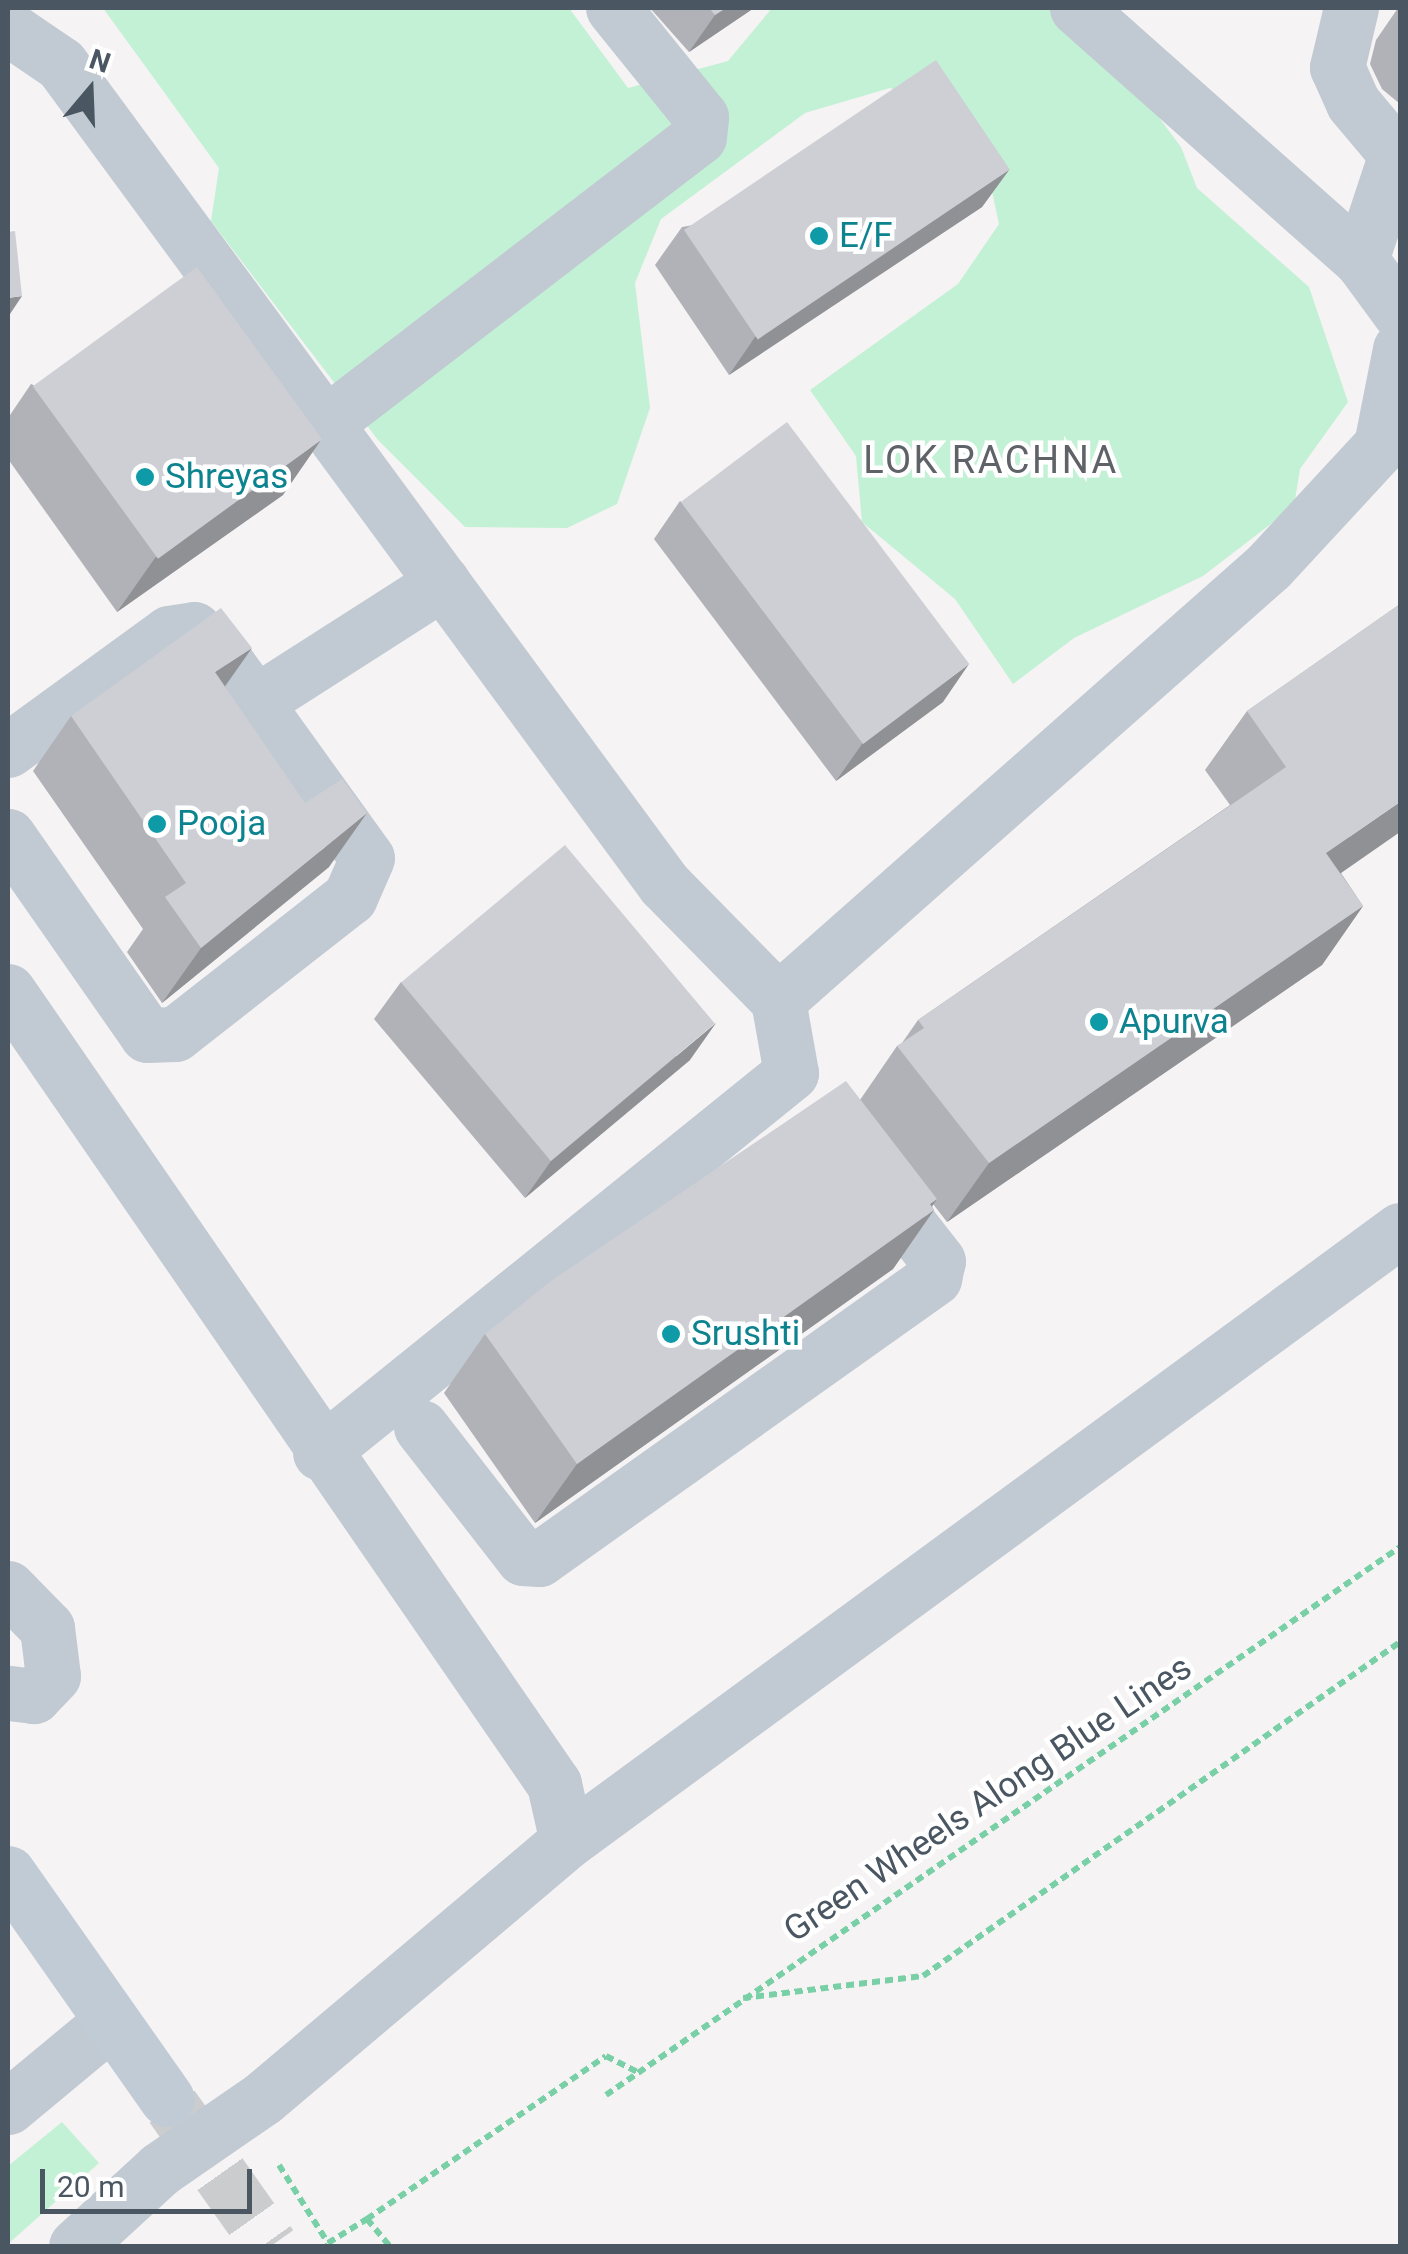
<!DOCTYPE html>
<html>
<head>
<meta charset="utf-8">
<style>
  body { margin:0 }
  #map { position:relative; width:1408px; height:2254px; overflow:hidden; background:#f5f3f3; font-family:Roboto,sans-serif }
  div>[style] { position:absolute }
  .green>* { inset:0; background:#c3f1d5 }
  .secondary-tunnel>* { height:55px; margin-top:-27.5px; transform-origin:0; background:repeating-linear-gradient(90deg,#caccce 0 55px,transparent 0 83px) }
  .path>* { height:6px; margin-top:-3px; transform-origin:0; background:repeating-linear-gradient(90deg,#7ad0a6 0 8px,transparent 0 13px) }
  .street>* { height:55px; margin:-27.5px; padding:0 27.5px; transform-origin:27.5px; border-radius:27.5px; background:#c1cad2 }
  .secondary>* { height:55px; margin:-27.5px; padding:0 27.5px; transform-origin:27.5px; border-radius:27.5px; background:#c1cbd6 }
  .wall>* { inset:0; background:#b0b2b7 }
  .shaded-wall>* { inset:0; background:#909195 }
  .building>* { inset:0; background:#cdcfd5; transform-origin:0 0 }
  .dots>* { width:28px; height:28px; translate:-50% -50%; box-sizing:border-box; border:5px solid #fff; border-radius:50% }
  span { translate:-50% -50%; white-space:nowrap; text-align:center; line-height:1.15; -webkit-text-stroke:9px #fff; paint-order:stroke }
  .culture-label { font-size:35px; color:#0d838f }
  .left { translate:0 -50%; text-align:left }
  .street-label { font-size:35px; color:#4a5661 }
  .neighbourhood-label { font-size:38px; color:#5f6368; letter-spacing:2.5px }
  .frame { position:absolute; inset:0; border:10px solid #4a5661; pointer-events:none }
  .north { position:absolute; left:40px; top:40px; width:100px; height:100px; -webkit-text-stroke:8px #fff; paint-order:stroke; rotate:19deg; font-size:28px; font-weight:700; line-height:40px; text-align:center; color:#4a5661 }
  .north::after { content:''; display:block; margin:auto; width:35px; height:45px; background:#4a5661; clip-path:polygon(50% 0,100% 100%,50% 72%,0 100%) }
  .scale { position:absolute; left:40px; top:2169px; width:212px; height:45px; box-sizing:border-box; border:5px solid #4a5661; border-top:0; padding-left:12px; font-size:30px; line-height:35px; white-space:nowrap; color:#4a5661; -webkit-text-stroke:8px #fff; paint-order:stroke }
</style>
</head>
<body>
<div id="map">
  <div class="green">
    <div style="clip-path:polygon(103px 8px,569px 8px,628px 88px,728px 61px,772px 8px,1077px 8px,1181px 147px,1197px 188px,1309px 287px,1348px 402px,1300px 469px,1294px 506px,1203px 576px,1074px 638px,1013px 684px,955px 599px,862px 522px,856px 456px,810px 390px,958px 284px,999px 224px,977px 122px,890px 88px,805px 113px,661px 219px,635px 283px,650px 408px,617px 504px,567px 528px,465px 527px,378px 440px,211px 221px,219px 168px)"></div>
    <div style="clip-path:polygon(62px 2122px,99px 2163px,8px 2244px,8px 2166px)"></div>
  </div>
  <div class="secondary-tunnel">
    <div style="left:172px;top:2106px;width:171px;rotate:54.7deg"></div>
  </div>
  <div class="path">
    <div style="left:743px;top:1998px;width:181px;rotate:-7deg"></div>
    <div style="left:923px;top:1976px;width:582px;rotate:-35deg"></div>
    <div style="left:606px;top:2095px;width:965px;rotate:-34.61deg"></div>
    <div style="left:279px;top:2165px;width:92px;rotate:57.9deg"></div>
    <div style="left:328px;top:2243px;width:46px;rotate:-31.6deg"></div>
    <div style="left:367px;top:2219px;width:35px;rotate:50deg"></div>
    <div style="left:367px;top:2219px;width:289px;rotate:-34.3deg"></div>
    <div style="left:606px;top:2056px;width:35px;rotate:27deg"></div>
  </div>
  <div class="street">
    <div style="left:1077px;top:8px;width:380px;rotate:41.6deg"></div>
    <div style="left:1361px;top:260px;width:66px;rotate:53.7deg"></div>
    <div style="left:1351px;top:8px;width:61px;rotate:103.3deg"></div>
    <div style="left:1337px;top:67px;width:39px;rotate:66deg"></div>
    <div style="left:1353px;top:103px;width:67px;rotate:49.9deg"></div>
    <div style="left:1396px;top:154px;width:112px;rotate:108.3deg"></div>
    <div style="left:8px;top:28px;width:64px;rotate:34.2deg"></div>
    <div style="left:61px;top:64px;width:1018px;rotate:53.67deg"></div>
    <div style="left:664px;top:884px;width:163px;rotate:45.5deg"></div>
    <div style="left:778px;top:1000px;width:74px;rotate:79.9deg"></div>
    <div style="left:791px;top:1073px;width:605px;rotate:141.1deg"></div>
    <div style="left:326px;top:423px;width:470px;rotate:-37.5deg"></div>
    <div style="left:699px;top:137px;width:20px;rotate:-84deg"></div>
    <div style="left:701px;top:117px;width:140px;rotate:-128.9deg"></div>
    <div style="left:254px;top:703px;width:224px;rotate:-32.6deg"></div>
    <div style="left:8px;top:750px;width:199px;rotate:-36deg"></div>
    <div style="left:169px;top:633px;width:25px;rotate:-9deg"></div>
    <div style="left:194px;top:629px;width:51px;rotate:46.6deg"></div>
    <div style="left:229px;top:666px;width:236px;rotate:54.3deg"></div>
    <div style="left:367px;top:858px;width:43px;rotate:113.6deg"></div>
    <div style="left:350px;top:897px;width:222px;rotate:141.9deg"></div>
    <div style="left:175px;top:1034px;width:28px;rotate:178deg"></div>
    <div style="left:147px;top:1035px;width:243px;rotate:-124.9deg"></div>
    <div style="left:8px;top:991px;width:963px;rotate:55.45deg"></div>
    <div style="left:554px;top:1784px;width:58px;rotate:77.2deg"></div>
    <div style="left:778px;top:1000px;width:655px;rotate:-41.47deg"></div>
    <div style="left:1269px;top:566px;width:165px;rotate:-47.2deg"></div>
    <div style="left:1381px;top:445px;width:98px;rotate:-78.8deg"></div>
    <div style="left:421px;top:1427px;width:166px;rotate:52.1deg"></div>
    <div style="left:523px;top:1558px;width:16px;rotate:4deg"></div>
    <div style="left:539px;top:1559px;width:485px;rotate:-35.4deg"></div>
    <div style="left:934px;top:1278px;width:17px;rotate:-77deg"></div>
    <div style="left:938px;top:1261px;width:110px;rotate:-128deg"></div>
    <div style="left:8px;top:1588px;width:56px;rotate:45.7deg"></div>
    <div style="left:47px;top:1628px;width:48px;rotate:82.9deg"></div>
    <div style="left:53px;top:1676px;width:28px;rotate:134deg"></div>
    <div style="left:34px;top:1696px;width:26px;rotate:-173deg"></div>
    <div style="left:8px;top:2107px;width:131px;rotate:-39.7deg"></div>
    <div style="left:76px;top:2246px;width:114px;rotate:-42.5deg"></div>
    <div style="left:160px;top:2169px;width:125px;rotate:-34.6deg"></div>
    <div style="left:263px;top:2098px;width:398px;rotate:-40.2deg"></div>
    <div style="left:567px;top:1841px;width:1033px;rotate:-36.26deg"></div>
  </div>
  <div class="secondary">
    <div style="left:8px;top:1873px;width:276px;rotate:54.9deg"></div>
  </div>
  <div class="wall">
    <div style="clip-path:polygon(650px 8px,754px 8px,689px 52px)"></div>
    <div style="clip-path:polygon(1398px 8px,1400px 8px,1400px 104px,1382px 89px,1370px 64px,1376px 40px)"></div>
    <div style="clip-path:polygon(1009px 170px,982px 207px,729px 375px,655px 265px,682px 227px)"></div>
    <div style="clip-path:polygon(31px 384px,283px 495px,117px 612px,8px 459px,8px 418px)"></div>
    <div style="clip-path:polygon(680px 501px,943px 702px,836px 781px,654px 539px)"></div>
    <div style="clip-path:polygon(1400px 604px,1341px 873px,1363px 906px,1322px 965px,947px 1222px,933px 1204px,932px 1206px,934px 1210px,893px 1269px,535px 1523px,444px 1393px,485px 1334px,860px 1100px,897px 1046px,902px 1043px,918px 1020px,1230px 805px,1205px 770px,1247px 711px)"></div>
    <div style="clip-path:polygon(225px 686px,329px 867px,162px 1003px,127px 952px,143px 929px,33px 771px,71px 716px)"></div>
    <div style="clip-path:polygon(401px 982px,690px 1060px,525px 1198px,374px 1019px)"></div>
  </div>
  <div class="shaded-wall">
    <div style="clip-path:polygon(726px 8px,754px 8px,689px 52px,715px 15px)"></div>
    <div style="clip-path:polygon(1009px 170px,982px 207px,729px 375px,755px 337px)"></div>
    <div style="clip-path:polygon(22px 296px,8px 317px,8px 298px)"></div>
    <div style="clip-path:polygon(321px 440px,283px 495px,117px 612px,155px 558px)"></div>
    <div style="clip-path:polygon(252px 648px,214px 702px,215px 672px)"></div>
    <div style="clip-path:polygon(969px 664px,943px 702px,836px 781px,862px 744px)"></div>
    <div style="clip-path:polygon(1400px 802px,1400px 832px,1285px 912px,1326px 853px)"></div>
    <div style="clip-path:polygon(367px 813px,329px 867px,162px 1003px,201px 948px)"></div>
    <div style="clip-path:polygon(1363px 906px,1322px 965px,947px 1222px,989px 1163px)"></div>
    <div style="clip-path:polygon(716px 1023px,690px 1060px,525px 1198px,551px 1161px)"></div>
    <div style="clip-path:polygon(937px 1199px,925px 1217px,934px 1210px,893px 1269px,535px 1523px,577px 1464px)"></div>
  </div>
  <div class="building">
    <div style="clip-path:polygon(709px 8px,726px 8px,715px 15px)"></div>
    <div style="left:936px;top:60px;width:132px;height:304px;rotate:56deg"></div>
    <div style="clip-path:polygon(15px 231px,22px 296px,8px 298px,8px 232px)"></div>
    <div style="left:197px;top:267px;width:213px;height:203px;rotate:54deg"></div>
    <div style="left:787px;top:422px;width:303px;height:133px;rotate:53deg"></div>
    <div style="clip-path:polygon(1400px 604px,1400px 802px,1326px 853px,1363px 906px,989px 1163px,897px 1046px,924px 1028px,918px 1020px,1286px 767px,1247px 711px)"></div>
    <div style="clip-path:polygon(221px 608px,252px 648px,215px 672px,305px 803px,342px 779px,367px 813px,201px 948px,165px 897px,186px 883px,71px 716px)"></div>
    <div style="left:565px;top:845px;width:233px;height:214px;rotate:50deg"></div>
    <div style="clip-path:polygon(846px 1081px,937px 1199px,930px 1204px,934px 1210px,577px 1464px,485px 1334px,551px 1281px)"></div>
  </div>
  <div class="dots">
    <div style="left:819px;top:236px;background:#0f9aa8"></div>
    <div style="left:145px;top:477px;background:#0f9aa8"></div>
    <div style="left:157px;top:824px;background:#0f9aa8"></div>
    <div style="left:1099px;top:1022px;background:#0f9aa8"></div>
    <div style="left:671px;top:1334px;background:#0f9aa8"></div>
  </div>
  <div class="culture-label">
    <span class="left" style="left:839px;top:236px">E/F</span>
    <span class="left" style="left:165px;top:477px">Shreyas</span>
    <span class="left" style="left:177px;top:824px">Pooja</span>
    <span class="left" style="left:1119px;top:1022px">Apurva</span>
    <span class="left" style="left:691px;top:1334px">Srushti</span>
  </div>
  <div class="street-label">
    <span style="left:988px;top:1799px;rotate:-34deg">Green Wheels Along Blue Lines</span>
  </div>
  <div class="neighbourhood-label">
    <span style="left:991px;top:461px">LOK RACHNA</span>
  </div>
  <div class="frame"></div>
  <div class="north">N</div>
  <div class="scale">20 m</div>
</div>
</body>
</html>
